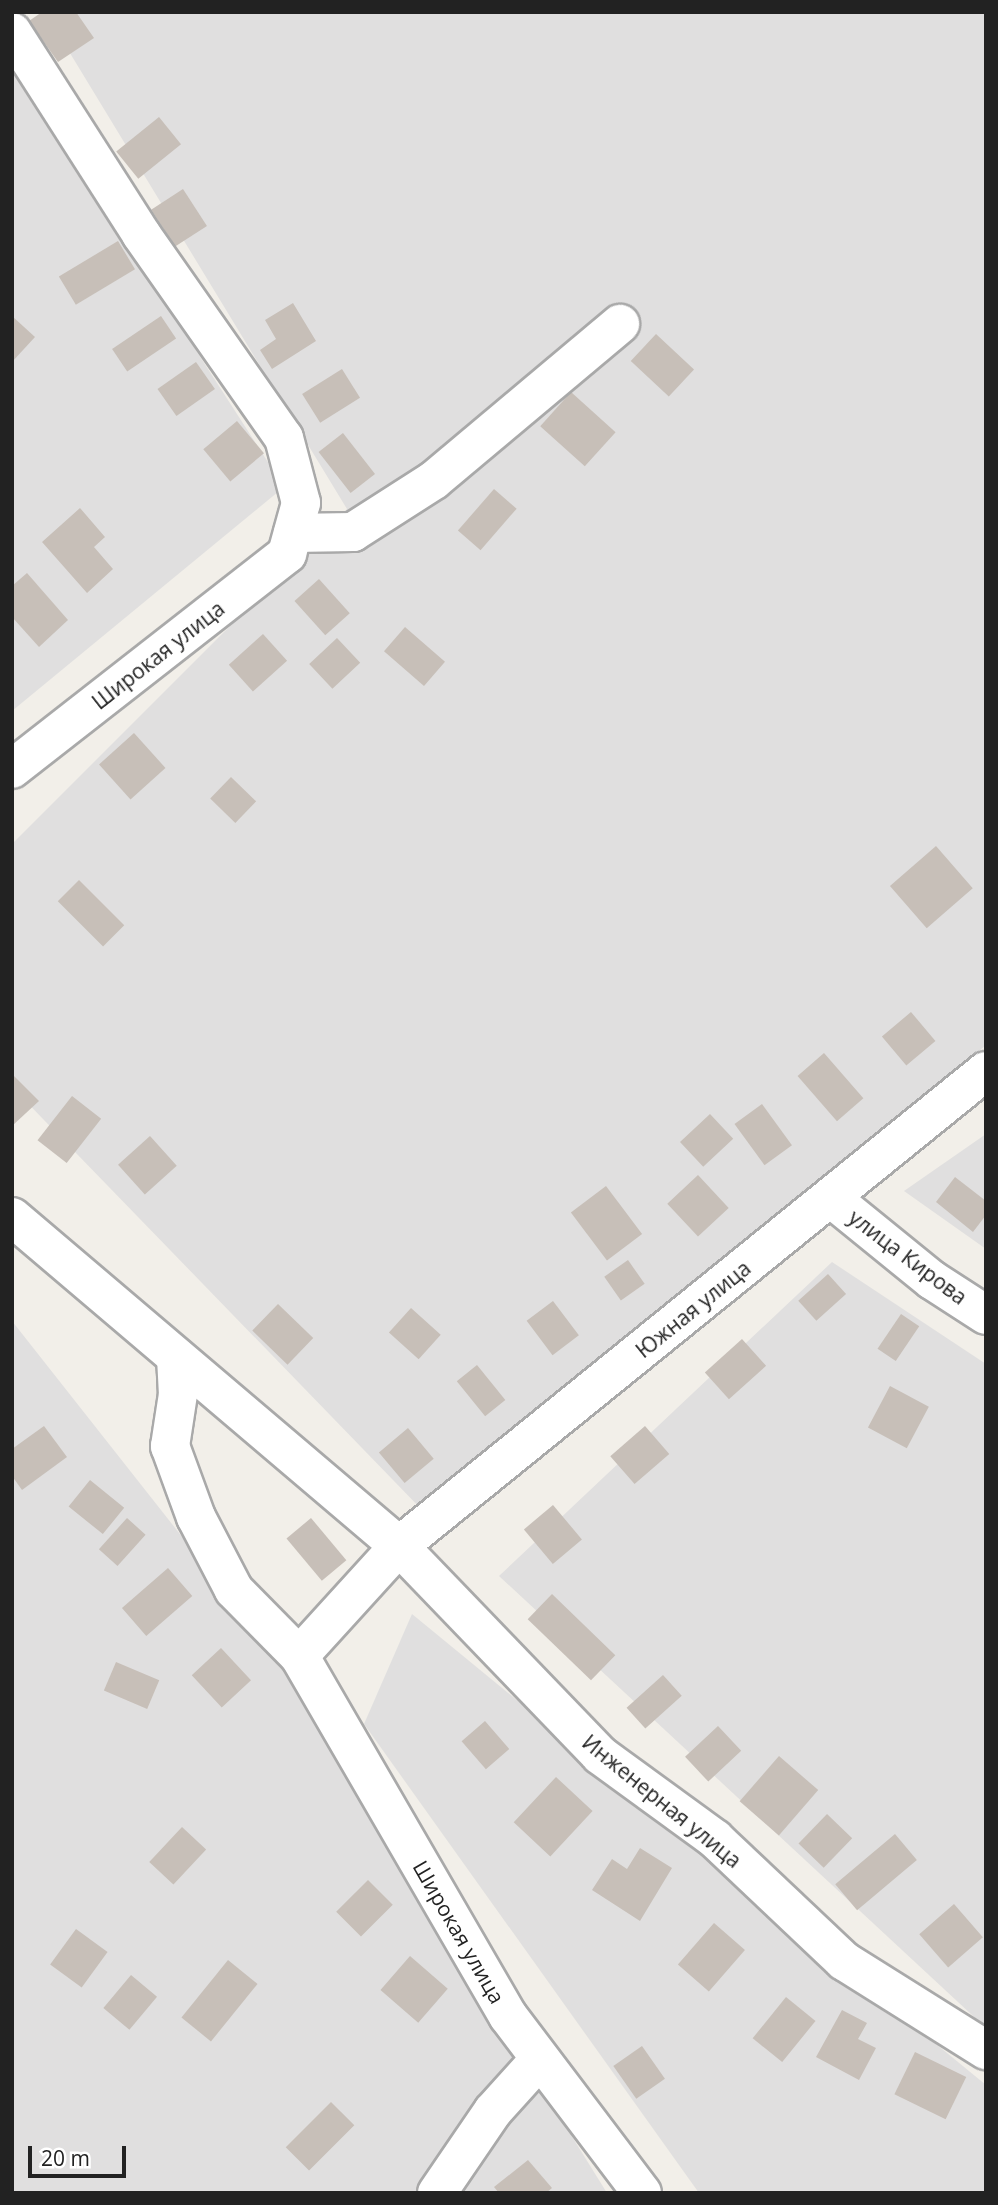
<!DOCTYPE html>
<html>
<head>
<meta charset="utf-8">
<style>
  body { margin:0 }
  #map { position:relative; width:998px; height:2205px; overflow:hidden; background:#f2efe9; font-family:"Open Sans",sans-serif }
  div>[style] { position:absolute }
  .residential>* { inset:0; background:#e0dfdf }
  .building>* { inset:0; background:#c7bfb8; transform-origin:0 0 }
  .roads { filter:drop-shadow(2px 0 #a9a9a9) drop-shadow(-2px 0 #a9a9a9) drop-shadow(0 2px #a9a9a9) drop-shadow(0 -2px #a9a9a9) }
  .minor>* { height:38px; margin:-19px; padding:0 19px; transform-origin:19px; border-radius:19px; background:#fff }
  span { translate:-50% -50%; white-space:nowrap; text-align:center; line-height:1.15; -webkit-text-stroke:5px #fff; paint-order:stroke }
  .street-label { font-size:21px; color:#222 }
  .frame { position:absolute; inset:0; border:14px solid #222; pointer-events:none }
  .scale { position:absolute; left:28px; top:2146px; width:98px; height:32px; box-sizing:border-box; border:4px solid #222; border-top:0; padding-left:9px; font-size:21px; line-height:24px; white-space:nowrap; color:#222; -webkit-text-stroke:5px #fff; paint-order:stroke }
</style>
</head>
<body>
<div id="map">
  <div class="residential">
    <div style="clip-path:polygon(45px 12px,986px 12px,986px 1045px,425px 1513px,12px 1087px,12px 844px,347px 509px)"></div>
    <div style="clip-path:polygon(12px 65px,284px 487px,12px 711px)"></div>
    <div style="clip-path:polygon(986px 1134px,986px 1249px,904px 1191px)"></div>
    <div style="clip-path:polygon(832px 1262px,986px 1364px,986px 2028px,499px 1576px)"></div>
    <div style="clip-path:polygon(12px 1321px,265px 1642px,607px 2193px,12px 2193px)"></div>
    <div style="clip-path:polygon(412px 1614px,986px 2085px,986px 2193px,699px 2193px,364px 1724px)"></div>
  </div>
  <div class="building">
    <div style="clip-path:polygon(42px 12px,76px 12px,94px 38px,58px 62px,29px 21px)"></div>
    <div style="left:159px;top:117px;width:35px;height:55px;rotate:51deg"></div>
    <div style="left:183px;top:189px;width:44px;height:38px;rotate:57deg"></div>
    <div style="left:118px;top:241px;width:33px;height:69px;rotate:59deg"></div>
    <div style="clip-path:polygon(293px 303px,316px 341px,272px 369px,260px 350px,276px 339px,265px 320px)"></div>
    <div style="clip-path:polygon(12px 316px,35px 337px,12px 362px)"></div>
    <div style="left:161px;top:316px;width:27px;height:59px;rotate:56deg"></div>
    <div style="left:656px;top:334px;width:52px;height:37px;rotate:43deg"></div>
    <div style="left:196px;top:362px;width:33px;height:47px;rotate:55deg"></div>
    <div style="left:342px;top:369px;width:34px;height:47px;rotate:58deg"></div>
    <div style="left:571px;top:392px;width:60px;height:46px;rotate:42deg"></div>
    <div style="left:237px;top:421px;width:42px;height:44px;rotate:50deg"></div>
    <div style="left:343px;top:433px;width:52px;height:31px;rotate:52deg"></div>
    <div style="left:494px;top:489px;width:30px;height:55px;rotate:41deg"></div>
    <div style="clip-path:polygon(80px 508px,105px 537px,94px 547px,113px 569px,87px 593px,42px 542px)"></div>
    <div style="clip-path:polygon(27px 573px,68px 620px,39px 647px,12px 617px,12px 586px)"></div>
    <div style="left:319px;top:579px;width:46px;height:33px;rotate:48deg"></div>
    <div style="left:405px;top:627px;width:53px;height:32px;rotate:41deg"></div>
    <div style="left:263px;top:634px;width:36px;height:46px;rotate:48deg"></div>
    <div style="left:337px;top:638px;width:34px;height:38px;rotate:47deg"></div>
    <div style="left:134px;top:733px;width:47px;height:47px;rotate:48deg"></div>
    <div style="left:231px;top:777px;width:35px;height:30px;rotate:44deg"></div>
    <div style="left:936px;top:846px;width:56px;height:61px;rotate:49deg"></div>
    <div style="left:79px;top:880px;width:64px;height:30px;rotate:45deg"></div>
    <div style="left:911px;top:1012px;width:38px;height:38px;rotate:50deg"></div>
    <div style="left:824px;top:1053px;width:60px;height:35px;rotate:49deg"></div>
    <div style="clip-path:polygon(12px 1074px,39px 1101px,12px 1126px)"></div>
    <div style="left:72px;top:1096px;width:37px;height:56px;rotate:38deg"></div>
    <div style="left:762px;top:1104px;width:51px;height:34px;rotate:54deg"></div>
    <div style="left:710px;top:1114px;width:34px;height:41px;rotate:47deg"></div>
    <div style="left:150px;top:1136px;width:40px;height:43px;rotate:48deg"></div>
    <div style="left:698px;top:1175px;width:45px;height:42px;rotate:47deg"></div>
    <div style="clip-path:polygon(955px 1177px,986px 1201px,986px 1215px,973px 1232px,936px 1202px)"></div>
    <div style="left:606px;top:1186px;width:60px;height:44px;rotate:53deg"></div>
    <div style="left:628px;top:1260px;width:29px;height:29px;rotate:55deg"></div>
    <div style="left:828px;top:1274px;width:27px;height:40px;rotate:48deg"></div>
    <div style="left:553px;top:1301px;width:43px;height:33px;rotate:53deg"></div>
    <div style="left:278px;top:1304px;width:49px;height:37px;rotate:44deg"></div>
    <div style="left:411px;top:1308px;width:40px;height:33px;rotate:42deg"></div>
    <div style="left:901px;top:1314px;width:22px;height:42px;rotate:34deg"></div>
    <div style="left:742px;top:1339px;width:36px;height:50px;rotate:48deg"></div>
    <div style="left:477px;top:1365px;width:45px;height:26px;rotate:51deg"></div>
    <div style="left:890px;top:1386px;width:44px;height:47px;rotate:28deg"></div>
    <div style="clip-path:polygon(44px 1426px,67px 1457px,22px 1490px,12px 1476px,12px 1449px)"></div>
    <div style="left:645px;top:1426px;width:37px;height:46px;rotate:49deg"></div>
    <div style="left:408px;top:1428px;width:40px;height:38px;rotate:50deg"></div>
    <div style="left:90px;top:1480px;width:44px;height:34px;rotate:39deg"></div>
    <div style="left:553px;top:1505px;width:45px;height:38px;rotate:50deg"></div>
    <div style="left:127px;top:1518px;width:25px;height:42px;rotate:42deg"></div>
    <div style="left:311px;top:1518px;width:55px;height:32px;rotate:50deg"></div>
    <div style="left:168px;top:1568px;width:37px;height:61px;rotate:49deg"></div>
    <div style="left:552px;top:1594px;width:88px;height:35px;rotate:44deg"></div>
    <div style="left:221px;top:1648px;width:44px;height:40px;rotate:47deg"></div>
    <div style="left:116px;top:1662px;width:47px;height:31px;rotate:23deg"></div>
    <div style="left:663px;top:1675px;width:28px;height:49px;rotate:48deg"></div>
    <div style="left:485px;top:1721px;width:37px;height:31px;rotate:49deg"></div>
    <div style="left:718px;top:1726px;width:34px;height:45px;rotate:47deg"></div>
    <div style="left:779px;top:1756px;width:52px;height:60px;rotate:41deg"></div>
    <div style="left:556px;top:1777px;width:50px;height:62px;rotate:43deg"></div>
    <div style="left:827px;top:1814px;width:35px;height:41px;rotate:44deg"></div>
    <div style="left:182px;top:1827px;width:33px;height:48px;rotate:43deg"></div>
    <div style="left:895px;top:1834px;width:34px;height:78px;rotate:50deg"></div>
    <div style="clip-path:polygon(640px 1848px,672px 1868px,640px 1921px,592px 1890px,612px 1859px,627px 1869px)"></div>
    <div style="left:368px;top:1880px;width:35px;height:45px;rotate:45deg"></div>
    <div style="left:954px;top:1904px;width:44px;height:46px;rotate:49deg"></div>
    <div style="left:714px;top:1923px;width:41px;height:55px;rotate:41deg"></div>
    <div style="left:76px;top:1929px;width:39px;height:44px;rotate:36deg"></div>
    <div style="left:410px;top:1956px;width:50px;height:45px;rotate:41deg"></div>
    <div style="left:228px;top:1960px;width:38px;height:74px;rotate:39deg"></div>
    <div style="left:131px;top:1975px;width:34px;height:43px;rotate:40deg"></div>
    <div style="left:786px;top:1997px;width:38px;height:53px;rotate:39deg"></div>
    <div style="clip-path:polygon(842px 2010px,867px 2023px,858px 2039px,876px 2048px,859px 2080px,816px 2057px)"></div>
    <div style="left:642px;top:2046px;width:40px;height:35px;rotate:55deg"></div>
    <div style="left:915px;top:2052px;width:57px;height:47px;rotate:26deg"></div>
    <div style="left:331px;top:2102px;width:33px;height:64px;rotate:45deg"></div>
    <div style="clip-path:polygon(528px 2160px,552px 2188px,546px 2193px,499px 2193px,494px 2187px)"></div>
  </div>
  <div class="roads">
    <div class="minor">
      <div style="left:12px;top:32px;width:240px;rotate:57.4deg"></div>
      <div style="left:141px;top:234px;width:249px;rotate:55deg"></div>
      <div style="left:284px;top:438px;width:67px;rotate:75.3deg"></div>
      <div style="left:301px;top:503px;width:53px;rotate:105.4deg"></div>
      <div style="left:287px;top:554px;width:349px;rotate:142deg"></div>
      <div style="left:293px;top:533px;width:60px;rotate:-1deg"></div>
      <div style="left:353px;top:532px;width:96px;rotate:-32.7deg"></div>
      <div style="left:434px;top:480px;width:243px;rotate:-40deg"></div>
      <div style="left:831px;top:1198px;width:130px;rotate:39.1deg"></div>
      <div style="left:932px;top:1280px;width:64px;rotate:32.9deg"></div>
      <div style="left:12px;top:1217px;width:508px;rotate:40.37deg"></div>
      <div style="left:399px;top:1546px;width:290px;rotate:46.1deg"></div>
      <div style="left:600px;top:1755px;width:142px;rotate:36.1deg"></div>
      <div style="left:715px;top:1839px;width:178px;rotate:43.4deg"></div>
      <div style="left:844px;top:1961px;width:168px;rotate:32.1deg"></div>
      <div style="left:176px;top:1357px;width:37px;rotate:87deg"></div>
      <div style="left:178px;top:1394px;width:53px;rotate:98.7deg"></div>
      <div style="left:170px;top:1446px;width:76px;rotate:69.9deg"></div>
      <div style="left:196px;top:1517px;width:82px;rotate:62.5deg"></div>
      <div style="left:234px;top:1590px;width:93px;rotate:45.4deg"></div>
      <div style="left:437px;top:2193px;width:99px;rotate:-55.7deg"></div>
      <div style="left:493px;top:2111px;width:70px;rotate:-47.9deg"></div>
      <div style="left:642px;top:2193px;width:222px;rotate:-127.1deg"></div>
      <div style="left:508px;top:2016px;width:416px;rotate:-120.1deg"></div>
      <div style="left:299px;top:1656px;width:149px;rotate:-47.7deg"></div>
      <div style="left:399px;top:1546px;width:755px;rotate:-38.98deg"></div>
    </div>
  </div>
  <div class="street-label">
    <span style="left:158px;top:655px;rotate:-38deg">Широкая улица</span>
    <span style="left:908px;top:1257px;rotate:37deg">улица Кирова</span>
    <span style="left:693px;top:1309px;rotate:-39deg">Южная улица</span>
    <span style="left:662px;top:1801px;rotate:39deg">Инженерная улица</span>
    <span style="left:459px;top:1932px;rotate:60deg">Широкая улица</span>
  </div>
  <div class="frame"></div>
  <div class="scale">20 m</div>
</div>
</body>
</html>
